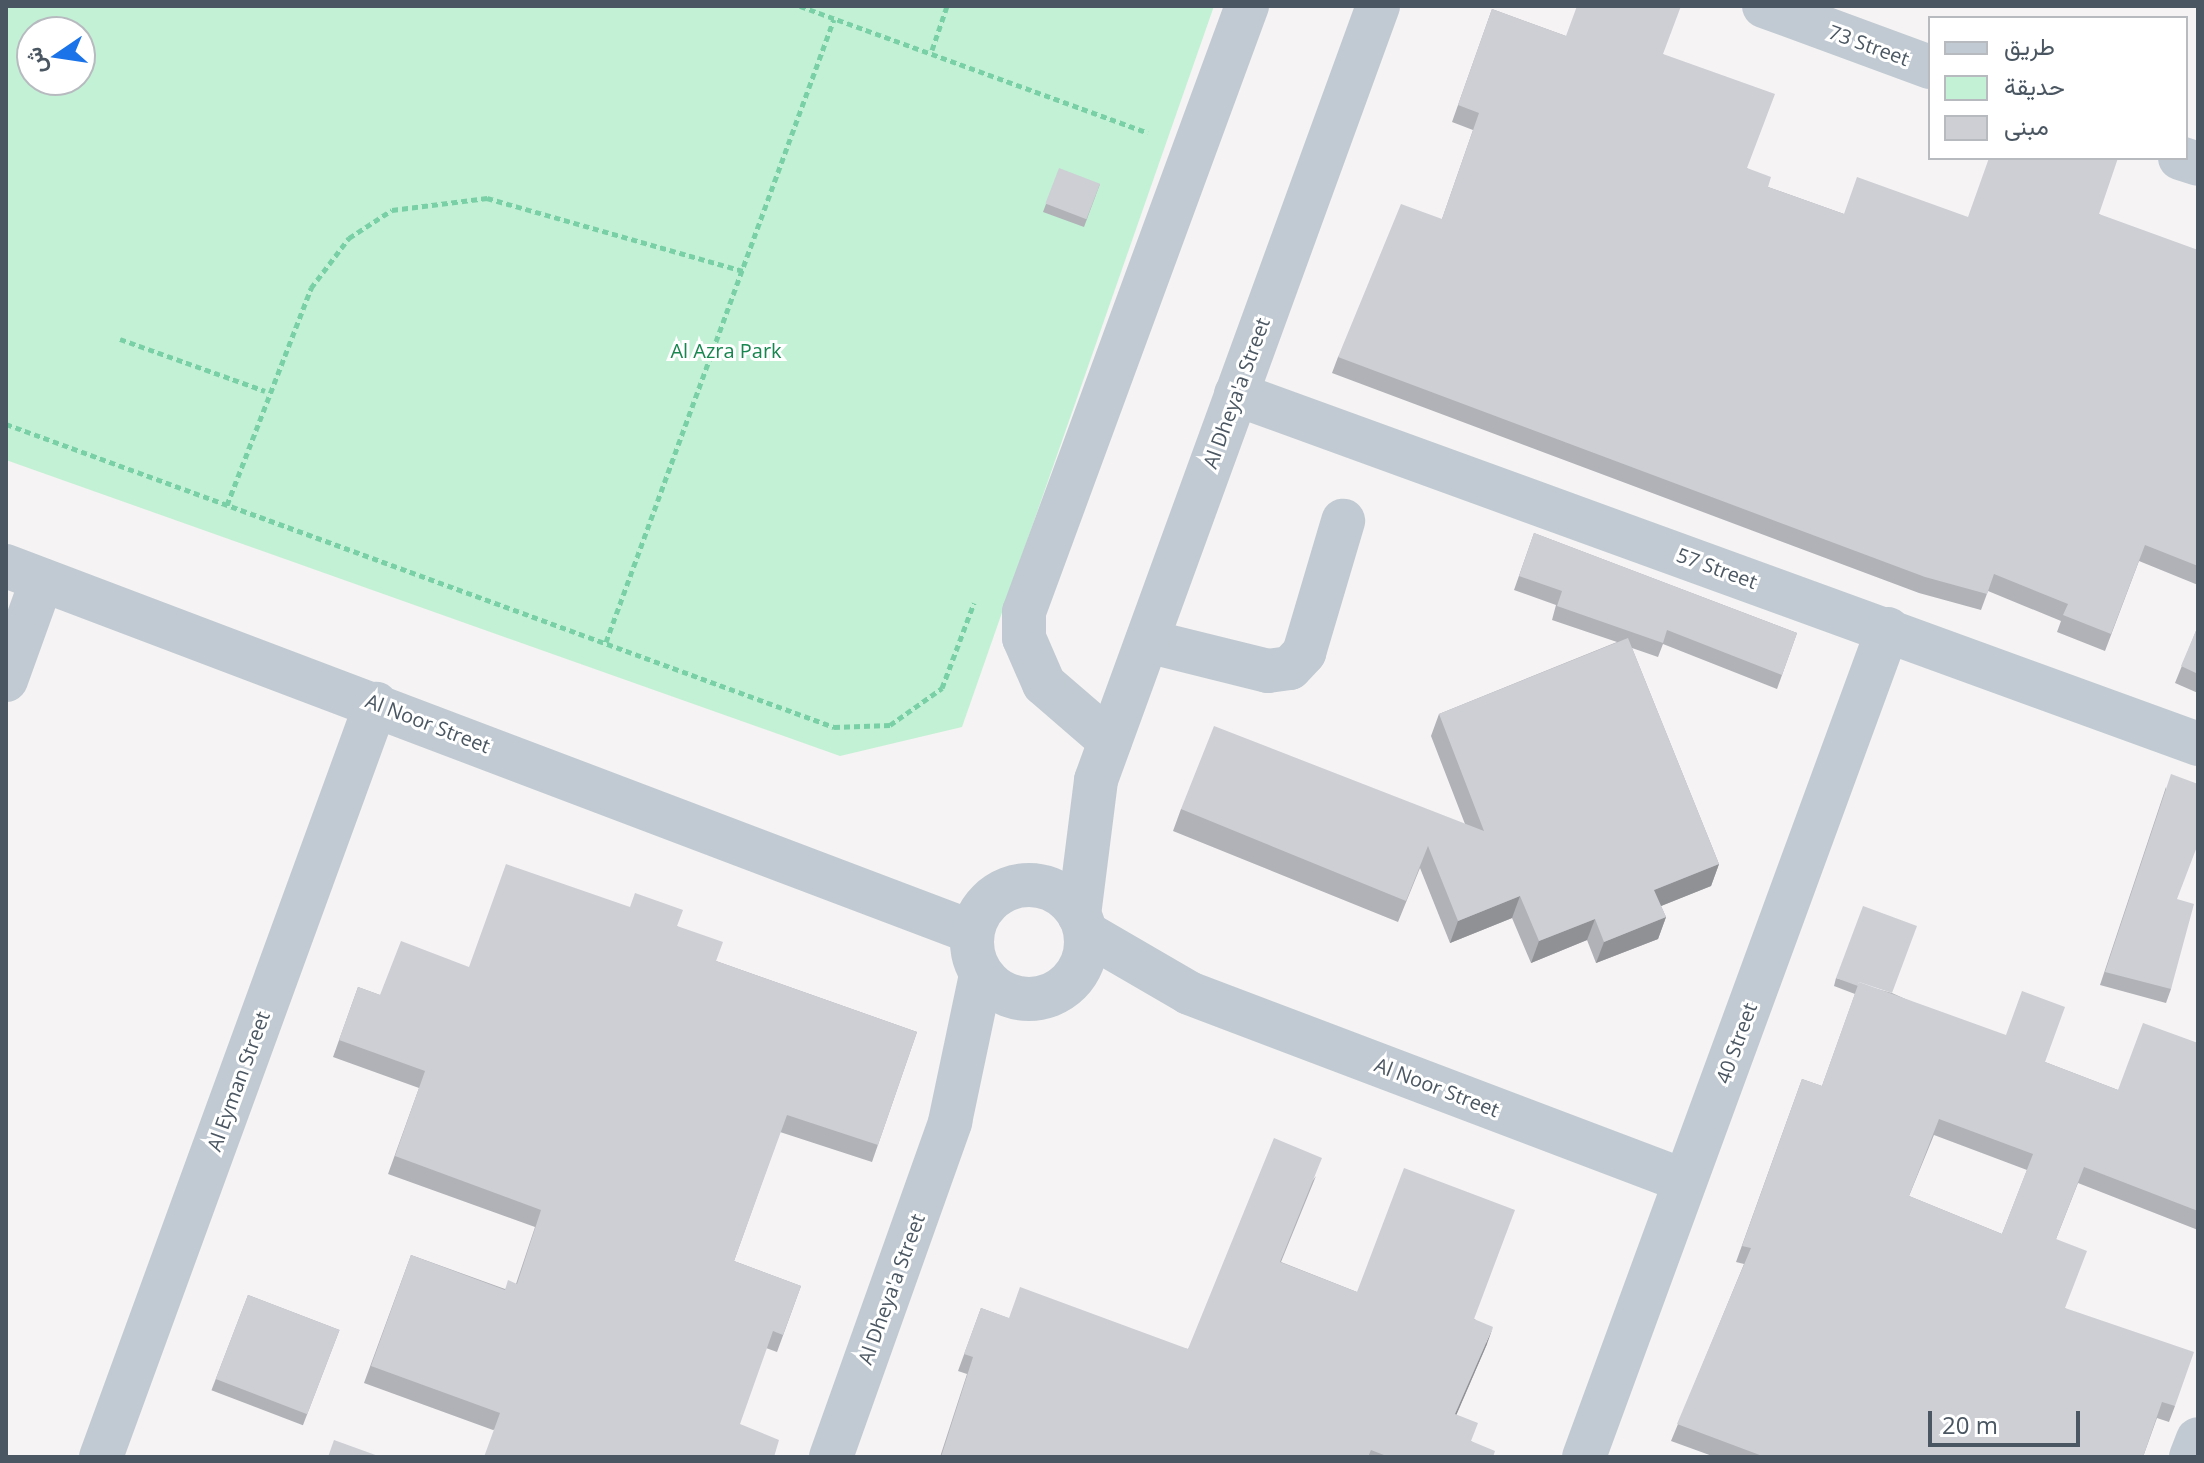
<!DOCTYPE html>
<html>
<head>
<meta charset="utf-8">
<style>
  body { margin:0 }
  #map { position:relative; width:2204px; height:1463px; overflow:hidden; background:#f5f3f3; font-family:"Open Sans",Vazirmatn,sans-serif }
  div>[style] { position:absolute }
  .green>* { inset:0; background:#c3f1d5 }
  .path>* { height:5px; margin-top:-2.5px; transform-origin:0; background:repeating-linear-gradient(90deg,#7ad0a6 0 6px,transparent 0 10px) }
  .minor>* { height:44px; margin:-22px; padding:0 22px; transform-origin:22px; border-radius:22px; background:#c1cad2 }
  .minor>.ring { margin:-22px; padding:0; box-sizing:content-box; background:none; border:44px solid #c1cad2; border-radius:50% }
  .wall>* { inset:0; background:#b0b2b7; transform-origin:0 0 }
  .shaded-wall>* { inset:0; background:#909195 }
  .building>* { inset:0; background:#cdcfd5; transform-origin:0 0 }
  span { translate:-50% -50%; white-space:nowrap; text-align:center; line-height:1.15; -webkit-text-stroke:6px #fff; paint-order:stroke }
  .street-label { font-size:20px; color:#4a5661 }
  .park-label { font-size:20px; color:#17864f }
  .frame { position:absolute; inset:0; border:8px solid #4a5661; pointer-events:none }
  .legend { position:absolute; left:1928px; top:16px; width:260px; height:144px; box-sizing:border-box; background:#fff; border:2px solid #b7bbc0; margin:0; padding:10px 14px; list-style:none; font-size:24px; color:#4a5661 }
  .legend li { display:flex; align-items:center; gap:16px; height:40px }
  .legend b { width:40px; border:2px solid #b7bbc0 }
  .north { position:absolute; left:16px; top:16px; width:80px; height:80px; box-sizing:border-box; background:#fff; border:2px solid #b7bbc0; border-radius:50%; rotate:257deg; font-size:22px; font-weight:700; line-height:32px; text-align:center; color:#4a5661 }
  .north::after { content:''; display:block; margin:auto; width:28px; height:36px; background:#1a73e8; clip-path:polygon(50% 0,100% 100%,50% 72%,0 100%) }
  .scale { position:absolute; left:1928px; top:1411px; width:152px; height:36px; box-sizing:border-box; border:4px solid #4a5661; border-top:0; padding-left:10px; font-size:24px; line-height:28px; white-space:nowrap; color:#4a5661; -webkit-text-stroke:6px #fff; paint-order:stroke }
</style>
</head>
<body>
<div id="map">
  <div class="green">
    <div style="clip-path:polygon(evenodd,6px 6px,1214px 6px,962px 727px,840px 756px,6px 460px,6px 6px,32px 32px,80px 32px,80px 80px,32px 80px,32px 32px)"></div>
  </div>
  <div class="path">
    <div style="left:800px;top:6px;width:370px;rotate:20deg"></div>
    <div style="left:932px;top:50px;width:46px;rotate:-71.2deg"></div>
    <div style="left:120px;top:339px;width:154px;rotate:19.7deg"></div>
    <div style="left:6px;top:424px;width:882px;rotate:20.1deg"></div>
    <div style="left:834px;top:727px;width:56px;rotate:-2deg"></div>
    <div style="left:890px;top:725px;width:64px;rotate:-35.4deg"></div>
    <div style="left:942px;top:688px;width:91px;rotate:-69.4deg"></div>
    <div style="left:227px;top:505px;width:233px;rotate:-68.8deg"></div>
    <div style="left:311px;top:288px;width:63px;rotate:-52.8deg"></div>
    <div style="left:349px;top:238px;width:51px;rotate:-33.1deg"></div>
    <div style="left:392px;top:210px;width:96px;rotate:-7.2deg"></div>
    <div style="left:487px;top:198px;width:266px;rotate:15.9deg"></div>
    <div style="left:606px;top:642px;width:663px;rotate:-69.9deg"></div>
  </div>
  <div class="minor">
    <div style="left:1764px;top:6px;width:177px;rotate:20.2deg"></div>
    <div style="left:2180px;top:158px;width:19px;rotate:18deg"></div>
    <div style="left:1236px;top:394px;width:1024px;rotate:19.99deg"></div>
    <div style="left:6px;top:566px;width:1033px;rotate:20.75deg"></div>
    <div style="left:1147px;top:641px;width:125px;rotate:13.9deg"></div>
    <div style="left:1268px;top:671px;width:22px;rotate:-8deg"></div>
    <div style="left:1290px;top:668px;width:21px;rotate:-47deg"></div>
    <div style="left:1304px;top:653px;width:138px;rotate:-73.5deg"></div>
    <div style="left:6px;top:680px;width:106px;rotate:-70.2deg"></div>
    <div style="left:1110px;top:741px;width:87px;rotate:-139.2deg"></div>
    <div style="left:1044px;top:684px;width:50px;rotate:-113.5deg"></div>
    <div style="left:1024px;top:638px;width:26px;rotate:-90deg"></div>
    <div style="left:1024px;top:612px;width:646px;rotate:-69.8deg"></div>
    <div class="ring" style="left:972px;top:885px;width:70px;height:70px"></div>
    <div style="left:1079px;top:915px;width:136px;rotate:-82.8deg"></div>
    <div style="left:1096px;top:780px;width:824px;rotate:-69.98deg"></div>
    <div style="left:1086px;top:933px;width:119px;rotate:30.2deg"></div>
    <div style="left:1189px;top:993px;width:530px;rotate:20.76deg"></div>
    <div style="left:101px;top:1457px;width:802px;rotate:-69.94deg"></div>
    <div style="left:831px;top:1457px;width:356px;rotate:-70.4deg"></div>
    <div style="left:950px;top:1122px;width:150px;rotate:-78.1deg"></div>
    <div style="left:1584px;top:1457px;width:882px;rotate:-69.84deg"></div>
    <div style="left:2191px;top:1457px;width:19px;rotate:-69deg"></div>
  </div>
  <div class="wall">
    <div style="clip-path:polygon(1492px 9px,1566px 36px,1663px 54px,1747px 168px,1768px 187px,1844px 214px,1968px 217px,2099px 214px,2198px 277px,2198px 585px,2139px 561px,2105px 651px,2057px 632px,2061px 621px,1988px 591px,1981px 610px,1919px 593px,1332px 373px,1338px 357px,1442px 219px,1473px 130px,1452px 122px)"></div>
    <div style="clip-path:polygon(1100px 184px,1084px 227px,1043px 212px,1046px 204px)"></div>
    <div style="clip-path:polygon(1534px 533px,1797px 633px,1777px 689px,1663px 644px,1658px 657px,1632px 648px,1719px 864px,1711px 886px,1661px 906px,1666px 917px,1658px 939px,1596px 963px,1587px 940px,1531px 963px,1512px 918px,1450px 943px,1420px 868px,1398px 922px,1173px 831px,1181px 809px,1465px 824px,1431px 736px,1439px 714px,1617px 642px,1552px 620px,1556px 605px,1514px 590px)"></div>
    <div style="clip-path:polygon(2198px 626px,2198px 693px,2175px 683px)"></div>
    <div style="clip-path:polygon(2166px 787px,2177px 899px,2171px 989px,2166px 1003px,2100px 985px)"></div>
    <div style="clip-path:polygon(677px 926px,716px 961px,917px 1032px,872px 1162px,780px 1132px,734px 1261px,801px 1286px,777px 1352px,766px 1348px,493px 1430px,364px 1383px,411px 1255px,505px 1289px,516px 1284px,535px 1227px,388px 1174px,419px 1088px,333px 1057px,358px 987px,380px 995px,469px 967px)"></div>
    <div style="clip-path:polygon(evenodd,1836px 978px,1892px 993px,2045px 1062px,2118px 1090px,2198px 1043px,2198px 1230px,2078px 1183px,2056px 1239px,2065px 1308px,2175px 1406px,2169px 1422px,2157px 1418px,2143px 1457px,1715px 1457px,1671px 1441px,1744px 1264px,1736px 1262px,1802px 1079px,1822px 1086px,1855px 994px,1834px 986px,1836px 978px,1934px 1135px,2027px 1170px,2002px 1234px,1909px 1196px,1934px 1135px)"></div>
    <div style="clip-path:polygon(1316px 1176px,1281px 1262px,1357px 1292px,1475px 1319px,1487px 1344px,1456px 1415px,1471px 1441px,1493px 1457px,940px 1457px,967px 1374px,958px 1371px,981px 1308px,1008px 1318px,1188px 1349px)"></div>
    <div style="left:248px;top:1295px;width:98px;height:102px;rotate:21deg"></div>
  </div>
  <div class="shaded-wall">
    <div style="clip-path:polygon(1719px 864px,1711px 886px,1646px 912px,1654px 890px)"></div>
    <div style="clip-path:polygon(1520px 896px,1512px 918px,1450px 943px,1458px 921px)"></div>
    <div style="clip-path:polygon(1666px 917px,1658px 939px,1596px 963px,1604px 942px)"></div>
    <div style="clip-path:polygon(1595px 919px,1587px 940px,1531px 963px,1539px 941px)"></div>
    <div style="clip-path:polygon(1493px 1327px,1487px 1344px,1449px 1432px,1455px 1414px)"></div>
  </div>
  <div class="building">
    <div style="clip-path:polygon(1577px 6px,1681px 6px,1663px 54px,1775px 94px,1747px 168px,1771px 177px,1768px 187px,1844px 214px,1857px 177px,1968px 217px,1989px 158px,2118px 158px,2099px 214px,2198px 250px,2198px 272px,2196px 276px,2198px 277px,2198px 566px,2145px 545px,2111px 634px,2063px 615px,2068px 604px,1994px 574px,1987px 594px,1925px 577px,1338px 357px,1401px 204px,1442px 219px,1479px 113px,1458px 105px,1492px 9px,1566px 36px)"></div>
    <div style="left:1059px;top:168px;width:44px;height:38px;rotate:21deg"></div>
    <div style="clip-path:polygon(1534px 533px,1797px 633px,1782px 675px,1667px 630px,1663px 643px,1557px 606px,1562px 591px,1519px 576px)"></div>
    <div style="clip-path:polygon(2198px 626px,2198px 674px,2181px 666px)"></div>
    <div style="clip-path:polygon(1628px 638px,1719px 864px,1654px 890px,1666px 917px,1604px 942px,1595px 919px,1539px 941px,1520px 896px,1458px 921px,1428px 846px,1406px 901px,1181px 809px,1214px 726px,1484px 831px,1439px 714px)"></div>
    <div style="clip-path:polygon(2171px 774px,2198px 784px,2198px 844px,2177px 899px,2194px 904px,2171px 989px,2105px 972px)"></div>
    <div style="clip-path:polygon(506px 864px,630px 907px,635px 893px,683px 910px,677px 926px,723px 942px,716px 961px,917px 1032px,878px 1145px,787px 1115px,734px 1261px,801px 1286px,783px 1335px,773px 1331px,740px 1424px,779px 1440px,774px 1457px,484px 1457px,500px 1413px,371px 1366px,411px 1255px,505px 1290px,508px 1280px,517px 1284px,541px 1210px,395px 1156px,425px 1071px,339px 1040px,358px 987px,380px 995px,401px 941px,469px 967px)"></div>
    <div style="clip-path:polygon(1863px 906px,1917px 926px,1892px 993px,1859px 982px,1858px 986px,1836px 978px)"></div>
    <div style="clip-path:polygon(evenodd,1859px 982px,2006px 1035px,2022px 991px,2065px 1007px,2045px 1062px,2118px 1090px,2143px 1023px,2198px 1043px,2198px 1211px,2084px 1167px,2056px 1239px,2087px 1251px,2065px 1308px,2194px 1352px,2175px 1406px,2162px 1402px,2143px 1457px,1765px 1457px,1677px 1424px,1751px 1248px,1742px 1246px,1802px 1079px,1822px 1086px,1859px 982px,1939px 1119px,2033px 1154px,2002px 1234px,1909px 1196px,1939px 1119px)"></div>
    <div style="clip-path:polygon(1274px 1138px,1322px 1158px,1280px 1262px,1357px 1292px,1404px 1168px,1515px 1210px,1474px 1319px,1493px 1327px,1455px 1414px,1478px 1423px,1471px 1441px,1495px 1451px,1493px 1457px,1389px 1457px,1371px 1450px,1368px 1457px,941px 1457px,973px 1357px,964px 1354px,981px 1308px,1009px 1318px,1020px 1287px,1188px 1349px)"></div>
    <div style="left:248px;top:1295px;width:98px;height:90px;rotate:21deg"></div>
    <div style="clip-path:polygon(334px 1440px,381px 1457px,328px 1457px)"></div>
  </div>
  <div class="street-label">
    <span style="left:1869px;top:45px;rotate:20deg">73 Street</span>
    <span style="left:1236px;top:393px;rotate:-70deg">Al Dheya'a Street</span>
    <span style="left:1717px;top:568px;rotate:20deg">57 Street</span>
    <span style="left:428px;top:723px;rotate:21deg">Al Noor Street</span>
    <span style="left:1736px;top:1043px;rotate:-70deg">40 Street</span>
    <span style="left:238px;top:1081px;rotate:-70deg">Al Eyman Street</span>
    <span style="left:1437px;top:1087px;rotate:21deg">Al Noor Street</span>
    <span style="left:891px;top:1289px;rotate:-70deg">Al Dheya'a Street</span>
  </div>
  <div class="park-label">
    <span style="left:726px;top:350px">Al Azra Park</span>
  </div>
  <div class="frame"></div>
  <ul class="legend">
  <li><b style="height:10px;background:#c1cad2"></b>طريق</li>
  <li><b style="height:22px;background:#c3f1d5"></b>حديقة</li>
  <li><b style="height:22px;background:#cdcfd5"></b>مبنى</li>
  </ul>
  <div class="north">ش</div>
  <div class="scale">20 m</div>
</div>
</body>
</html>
